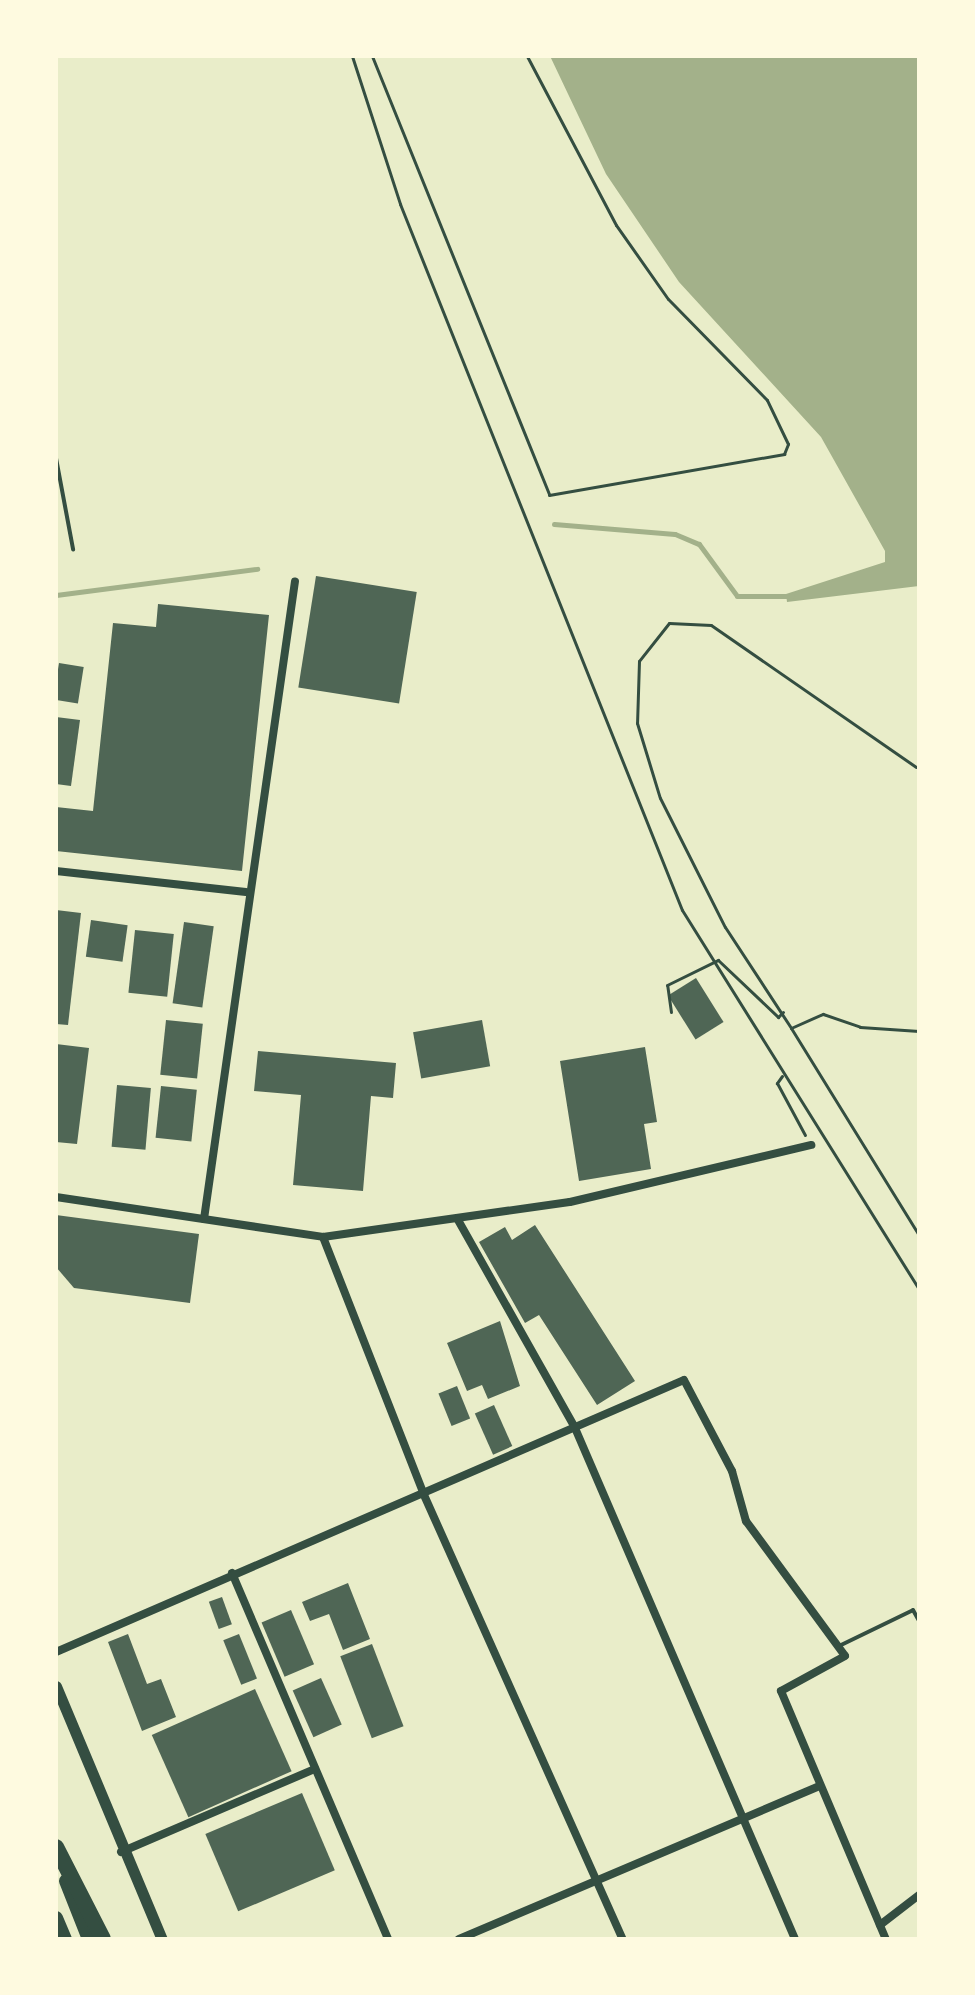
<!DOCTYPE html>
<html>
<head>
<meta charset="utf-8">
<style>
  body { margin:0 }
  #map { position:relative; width:975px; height:1995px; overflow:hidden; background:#e9edc9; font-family:Lora,serif }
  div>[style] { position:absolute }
  .water>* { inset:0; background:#a3b18a }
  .stream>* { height:5px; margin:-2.5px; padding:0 2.5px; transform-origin:2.5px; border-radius:2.5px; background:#a3b18a }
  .building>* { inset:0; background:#4f6655; transform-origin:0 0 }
  .path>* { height:3px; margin:-1.5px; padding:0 1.5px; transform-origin:1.5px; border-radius:1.5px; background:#344e41 }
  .service>* { height:4px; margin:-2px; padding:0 2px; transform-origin:2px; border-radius:2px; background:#344e41 }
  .minor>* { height:8px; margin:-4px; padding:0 4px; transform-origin:4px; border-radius:4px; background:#344e41 }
  .tertiary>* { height:11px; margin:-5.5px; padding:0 5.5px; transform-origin:5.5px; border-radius:5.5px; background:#344e41 }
  .trunk>* { height:14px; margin:-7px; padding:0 7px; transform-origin:7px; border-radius:7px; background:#344e41 }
  .motorway>* { height:16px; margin:-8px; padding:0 8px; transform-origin:8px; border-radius:8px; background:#344e41 }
  span { translate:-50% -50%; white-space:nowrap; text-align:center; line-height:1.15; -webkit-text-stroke:8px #fefae0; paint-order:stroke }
  .frame { position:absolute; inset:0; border:58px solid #fefae0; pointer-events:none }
</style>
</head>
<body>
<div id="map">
  <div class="water">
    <div style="clip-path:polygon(550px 56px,919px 56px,919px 586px,787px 602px,786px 594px,885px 562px,885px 551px,821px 437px,679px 282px,606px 174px)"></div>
  </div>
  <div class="stream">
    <div style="left:554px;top:524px;width:121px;rotate:4.7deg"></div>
    <div style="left:675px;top:534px;width:26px;rotate:23deg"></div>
    <div style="left:699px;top:544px;width:64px;rotate:53.8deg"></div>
    <div style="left:737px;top:596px;width:55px"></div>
    <div style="left:56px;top:595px;width:203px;rotate:-7.4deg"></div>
  </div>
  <div class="building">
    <div style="left:316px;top:576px;width:102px;height:113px;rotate:9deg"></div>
    <div style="clip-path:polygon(158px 604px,269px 615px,242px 871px,56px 851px,56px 807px,93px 811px,113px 623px,156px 627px)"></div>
    <div style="left:59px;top:663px;width:25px;height:37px;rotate:9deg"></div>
    <div style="clip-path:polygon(56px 717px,80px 720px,71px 786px,56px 784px)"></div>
    <div style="clip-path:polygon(56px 910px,81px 913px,68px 1025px,56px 1024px)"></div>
    <div style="left:91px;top:920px;width:37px;height:37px;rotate:8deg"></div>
    <div style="left:184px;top:922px;width:30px;height:82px;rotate:8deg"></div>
    <div style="left:135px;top:930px;width:39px;height:63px;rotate:6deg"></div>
    <div style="left:696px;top:978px;width:52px;height:33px;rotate:58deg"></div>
    <div style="left:166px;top:1020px;width:37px;height:55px;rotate:6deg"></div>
    <div style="left:482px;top:1020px;width:47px;height:70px;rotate:80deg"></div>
    <div style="clip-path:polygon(56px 1044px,89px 1048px,77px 1144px,56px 1142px)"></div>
    <div style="clip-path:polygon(645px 1047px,657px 1122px,644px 1124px,651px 1169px,579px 1181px,560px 1061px)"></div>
    <div style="clip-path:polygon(258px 1051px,396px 1063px,393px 1098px,371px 1096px,363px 1191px,293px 1185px,301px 1095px,254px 1091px)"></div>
    <div style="left:117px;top:1085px;width:34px;height:62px;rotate:5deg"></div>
    <div style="left:161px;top:1086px;width:36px;height:52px;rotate:6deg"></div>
    <div style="clip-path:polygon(56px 1215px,199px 1234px,190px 1303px,74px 1288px,56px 1267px)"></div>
    <div style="clip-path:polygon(535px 1225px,635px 1381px,597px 1405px,539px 1315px,525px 1323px,479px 1242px,505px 1227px,512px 1240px)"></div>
    <div style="clip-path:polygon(500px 1321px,520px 1386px,488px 1399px,482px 1385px,467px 1391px,447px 1343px)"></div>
    <div style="left:457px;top:1386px;width:35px;height:20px;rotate:68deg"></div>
    <div style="left:494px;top:1405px;width:45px;height:21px;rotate:66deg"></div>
    <div style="clip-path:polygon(348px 1583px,370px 1639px,343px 1650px,329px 1614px,310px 1621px,302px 1602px)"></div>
    <div style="left:222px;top:1597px;width:29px;height:14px;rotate:70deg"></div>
    <div style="left:291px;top:1610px;width:59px;height:32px;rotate:67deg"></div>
    <div style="clip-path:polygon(128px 1634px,147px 1684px,161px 1679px,176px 1717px,142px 1731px,108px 1642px)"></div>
    <div style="left:239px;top:1634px;width:48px;height:17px;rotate:68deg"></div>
    <div style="left:372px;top:1644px;width:88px;height:34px;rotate:69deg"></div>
    <div style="left:321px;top:1678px;width:51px;height:31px;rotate:66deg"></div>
    <div style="left:255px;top:1689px;width:90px;height:113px;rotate:66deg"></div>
    <div style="left:302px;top:1793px;width:84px;height:105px;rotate:67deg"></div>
  </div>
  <div class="path">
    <div style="left:352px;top:56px;width:156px;rotate:72deg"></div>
    <div style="left:400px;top:204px;width:760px;rotate:68.23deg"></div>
    <div style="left:682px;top:910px;width:447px;rotate:58deg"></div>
    <div style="left:372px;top:56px;width:473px;rotate:68deg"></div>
    <div style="left:549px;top:495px;width:239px;rotate:-9.9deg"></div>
    <div style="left:784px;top:454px;width:11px;rotate:-68deg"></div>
    <div style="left:788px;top:444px;width:49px;rotate:-115.5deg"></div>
    <div style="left:767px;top:400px;width:141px;rotate:-134.4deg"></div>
    <div style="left:668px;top:299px;width:90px;rotate:-125.1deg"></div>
    <div style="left:616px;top:225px;width:191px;rotate:-117.8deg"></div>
    <div style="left:916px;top:767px;width:249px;rotate:-145.3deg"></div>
    <div style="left:711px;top:625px;width:42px;rotate:-177.3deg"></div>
    <div style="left:669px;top:623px;width:48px;rotate:128.3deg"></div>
    <div style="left:639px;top:661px;width:62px;rotate:91.8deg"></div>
    <div style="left:637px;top:723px;width:78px;rotate:73deg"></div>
    <div style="left:660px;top:798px;width:144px;rotate:63.3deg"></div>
    <div style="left:725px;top:927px;width:121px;rotate:56.8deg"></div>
    <div style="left:791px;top:1028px;width:35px;rotate:-24deg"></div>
    <div style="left:823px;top:1014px;width:39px;rotate:19deg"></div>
    <div style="left:860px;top:1027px;width:59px;rotate:3.9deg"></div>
    <div style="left:671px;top:1012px;width:27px;rotate:-98deg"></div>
    <div style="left:667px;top:985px;width:57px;rotate:-26.1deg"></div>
    <div style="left:718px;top:960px;width:83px;rotate:43.5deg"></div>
    <div style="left:778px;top:1017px;width:7px;rotate:-45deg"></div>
    <div style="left:791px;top:1028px;width:243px;rotate:58.3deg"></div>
    <div style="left:782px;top:1076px;width:9px;rotate:126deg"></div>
    <div style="left:777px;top:1083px;width:59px;rotate:61.7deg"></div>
  </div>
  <div class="service">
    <div style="left:56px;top:458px;width:93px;rotate:79.4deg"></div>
    <div style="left:839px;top:1646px;width:82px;rotate:-25.9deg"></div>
    <div style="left:913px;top:1610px;width:13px;rotate:61deg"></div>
  </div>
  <div class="minor">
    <div style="left:56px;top:871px;width:191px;rotate:6.3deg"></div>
    <div style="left:56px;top:1197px;width:270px;rotate:8.5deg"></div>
    <div style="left:323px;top:1237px;width:249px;rotate:-8.1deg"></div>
    <div style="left:570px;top:1202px;width:248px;rotate:-13.3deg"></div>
    <div style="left:204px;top:1219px;width:644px;rotate:-81.88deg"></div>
    <div style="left:458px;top:1220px;width:239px;rotate:60.6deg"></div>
    <div style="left:575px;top:1428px;width:556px;rotate:66.71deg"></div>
    <div style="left:323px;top:1237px;width:277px;rotate:68.6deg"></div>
    <div style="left:424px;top:1495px;width:487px;rotate:65.9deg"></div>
    <div style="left:232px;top:1573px;width:398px;rotate:66.9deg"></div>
    <div style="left:56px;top:1652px;width:684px;rotate:-23.42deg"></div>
    <div style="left:684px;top:1380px;width:103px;rotate:62.2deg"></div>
    <div style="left:732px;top:1471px;width:52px;rotate:74.4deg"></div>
    <div style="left:746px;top:1521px;width:167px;rotate:53.7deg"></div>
    <div style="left:845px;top:1656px;width:73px;rotate:151.3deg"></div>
    <div style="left:781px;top:1691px;width:269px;rotate:67.1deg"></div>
    <div style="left:121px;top:1852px;width:211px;rotate:-23.2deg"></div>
    <div style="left:880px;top:1925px;width:49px;rotate:-37.6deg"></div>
    <div style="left:459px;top:1939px;width:391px;rotate:-23deg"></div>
  </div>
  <div class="tertiary">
    <div style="left:56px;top:1686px;width:274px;rotate:67.3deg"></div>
  </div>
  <div class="trunk">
    <div style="left:66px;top:1881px;width:62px;rotate:68.4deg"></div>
    <div style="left:56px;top:1918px;width:23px;rotate:67deg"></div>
  </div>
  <div class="motorway">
    <div style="left:56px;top:1847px;width:103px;rotate:62.9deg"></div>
  </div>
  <div class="frame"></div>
</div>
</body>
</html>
